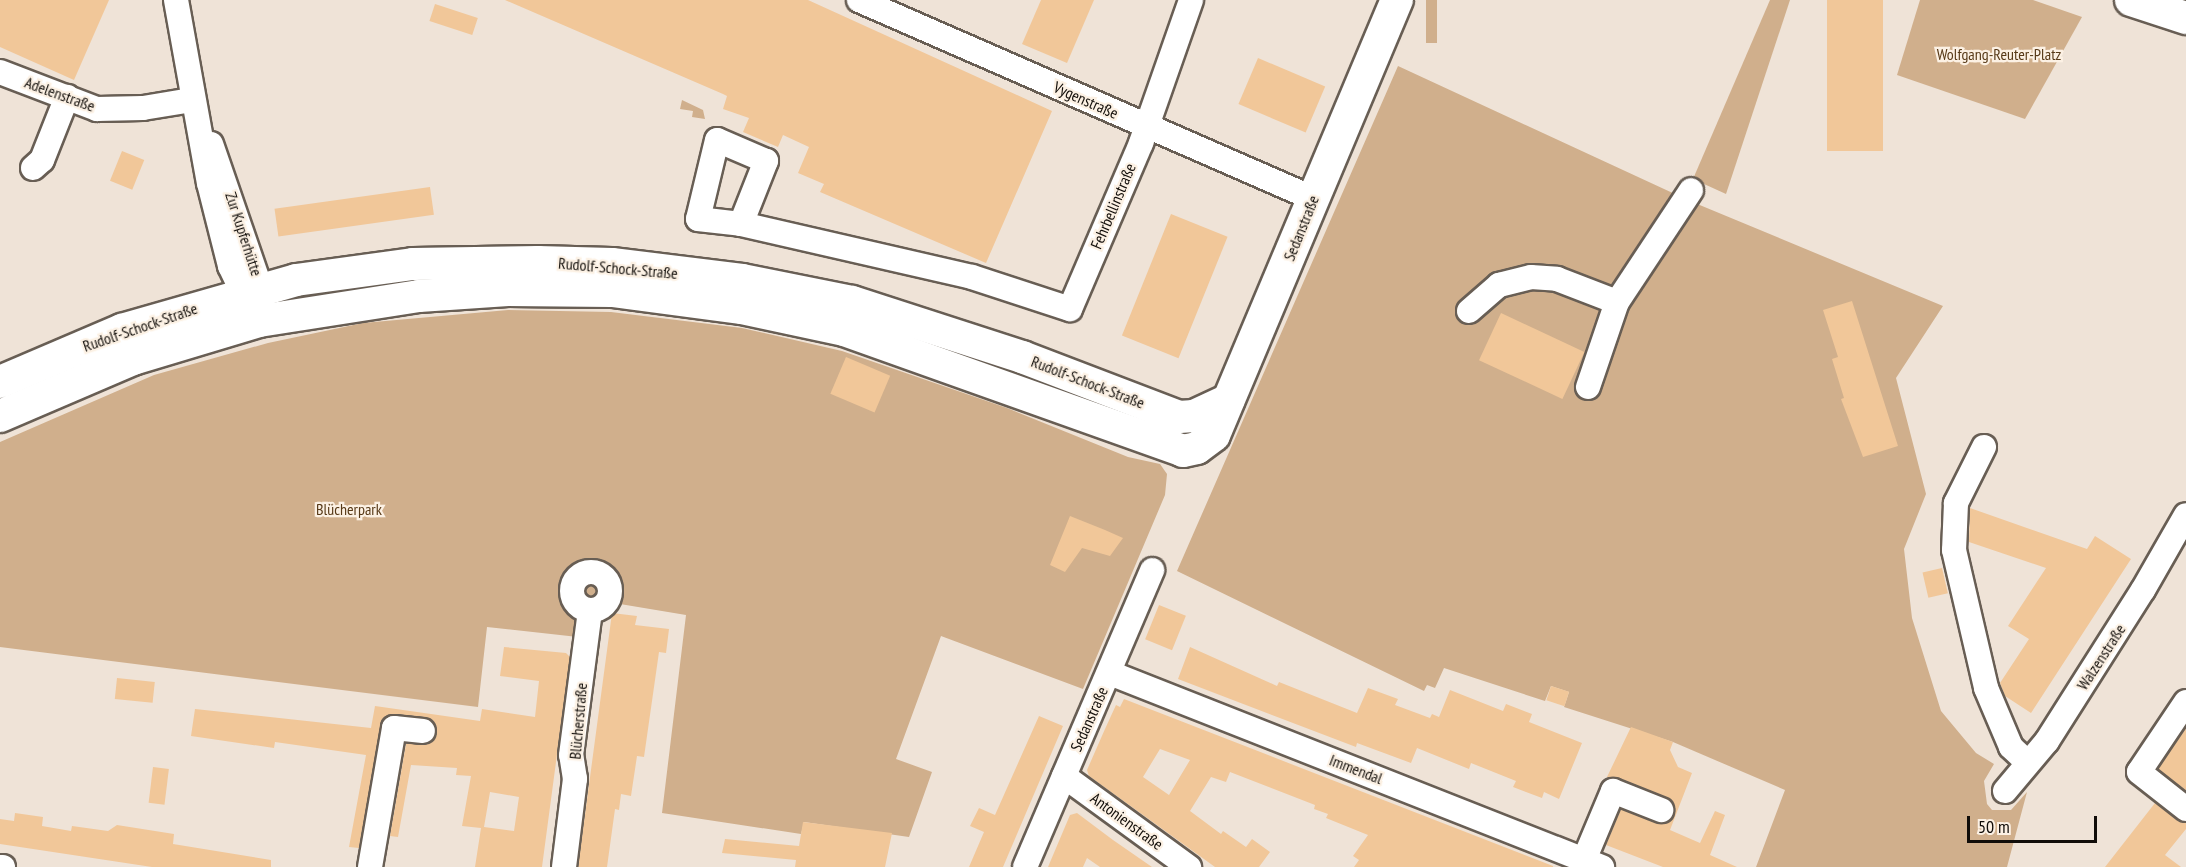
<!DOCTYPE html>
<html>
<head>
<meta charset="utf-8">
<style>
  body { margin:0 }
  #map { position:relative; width:2186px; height:867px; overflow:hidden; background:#efe3d7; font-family:"PT Sans Narrow",sans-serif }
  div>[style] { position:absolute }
  .green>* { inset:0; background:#d0af8c; transform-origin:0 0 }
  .round { border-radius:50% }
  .building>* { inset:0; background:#f1c799; transform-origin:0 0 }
  .roads { filter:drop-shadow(2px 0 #685e54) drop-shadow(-2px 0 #685e54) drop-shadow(0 2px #685e54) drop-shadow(0 -2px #685e54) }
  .minor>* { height:24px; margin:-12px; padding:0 12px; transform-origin:12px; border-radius:12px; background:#fff }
  .minor>.ring { margin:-12px; padding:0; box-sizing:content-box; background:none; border:24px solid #fff; border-radius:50% }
  .major>* { height:32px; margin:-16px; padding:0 16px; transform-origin:16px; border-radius:16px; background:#fff }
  span { translate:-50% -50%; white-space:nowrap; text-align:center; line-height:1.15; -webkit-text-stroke:4.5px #fcf1e4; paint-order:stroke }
  .park-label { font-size:16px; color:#573917 }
  .street-label { font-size:16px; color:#110d09 }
  .scale { position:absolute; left:1967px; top:816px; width:130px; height:27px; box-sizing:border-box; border:3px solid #110d09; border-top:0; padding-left:8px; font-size:18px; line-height:21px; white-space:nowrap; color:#110d09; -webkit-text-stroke:4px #fcf1e4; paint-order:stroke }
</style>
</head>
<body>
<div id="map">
  <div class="green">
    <div style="left:1426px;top:0;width:11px;height:43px"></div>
    <div style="clip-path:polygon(1770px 0,1790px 0,1726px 194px,1693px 179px)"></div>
    <div style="clip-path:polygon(1920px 0,2033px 0,2082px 17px,2025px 119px,1897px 75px)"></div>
    <div style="clip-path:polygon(1398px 66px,1690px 201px,1943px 306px,1896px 378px,1926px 494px,1904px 549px,1912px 618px,1941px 711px,1976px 753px,1994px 764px,1984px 781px,1987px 804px,1992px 810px,2011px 810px,2027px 792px,2007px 867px,1756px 867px,1785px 790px,1673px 742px,1564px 707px,1569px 692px,1551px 686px,1545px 701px,1444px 668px,1435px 688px,1427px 685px,1424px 691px,1177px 571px)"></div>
    <div style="clip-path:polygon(682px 100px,703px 110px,705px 119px,692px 117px,693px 111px,680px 109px)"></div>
    <div style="clip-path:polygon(508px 310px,611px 312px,742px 328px,842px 351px,1007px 408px,1128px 457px,1160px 464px,1167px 474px,1165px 495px,1083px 689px,941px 636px,896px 759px,932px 772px,909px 837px,804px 822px,801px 834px,662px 813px,686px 615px,608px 602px,611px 588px,605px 576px,595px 571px,583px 573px,571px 589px,574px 601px,583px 609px,587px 638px,487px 627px,478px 707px,0 647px,0 442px,154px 375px,268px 343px,363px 323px)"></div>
    <div class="round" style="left:579px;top:579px;width:24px;height:24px"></div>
  </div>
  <div class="building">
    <div style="clip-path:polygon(0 0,109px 0,74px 80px,0 47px)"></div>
    <div style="clip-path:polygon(505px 0,808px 0,1052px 111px,986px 263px,820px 192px,824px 184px,798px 173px,809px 147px,783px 135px,778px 147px,743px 132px,749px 118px,723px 109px,727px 96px,723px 94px)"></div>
    <div style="clip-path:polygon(1041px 0,1094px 0,1067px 63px,1022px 44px)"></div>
    <div style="left:1827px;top:0;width:56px;height:151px"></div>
    <div style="left:435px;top:4px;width:45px;height:18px;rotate:18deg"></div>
    <div style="left:1258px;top:58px;width:73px;height:50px;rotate:23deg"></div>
    <div style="left:122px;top:151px;width:24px;height:32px;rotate:22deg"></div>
    <div style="left:430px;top:187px;width:28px;height:157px;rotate:82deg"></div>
    <div style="left:1171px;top:214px;width:61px;height:131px;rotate:22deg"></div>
    <div style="clip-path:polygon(1852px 301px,1898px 446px,1863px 457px,1841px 399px,1844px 398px,1832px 359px,1838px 357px,1823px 310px)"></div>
    <div style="left:1501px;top:313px;width:92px;height:52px;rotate:25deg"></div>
    <div style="left:846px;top:357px;width:48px;height:40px;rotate:23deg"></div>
    <div style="clip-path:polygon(1970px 508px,2087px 549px,2095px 536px,2131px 559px,2031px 713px,2005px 696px,2000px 683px,2029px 639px,2008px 626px,2046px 568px,1969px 542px)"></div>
    <div style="clip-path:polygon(1070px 516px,1105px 530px,1123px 538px,1110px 556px,1082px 548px,1065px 572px,1050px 565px)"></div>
    <div style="left:1942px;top:568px;width:26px;height:20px;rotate:77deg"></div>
    <div style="left:1159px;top:605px;width:29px;height:37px;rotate:22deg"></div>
    <div style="clip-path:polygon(612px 613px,637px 616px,635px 625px,669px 629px,666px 653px,659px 652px,644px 757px,637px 756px,631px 796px,621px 794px,619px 810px,615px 809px,607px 867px,578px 867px)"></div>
    <div style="clip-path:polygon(evenodd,504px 647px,566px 653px,570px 657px,542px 867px,475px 867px,481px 828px,462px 826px,471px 776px,456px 775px,457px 768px,411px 765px,398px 837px,390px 836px,406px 744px,428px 744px,437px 733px,436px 725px,425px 717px,395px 714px,383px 720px,359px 848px,349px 847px,366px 755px,275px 742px,274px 748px,191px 736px,195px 709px,371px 728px,375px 706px,480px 721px,482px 709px,535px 717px,539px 681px,500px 676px,504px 647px,490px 792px,519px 797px,514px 831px,484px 827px,490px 792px)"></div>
    <div style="clip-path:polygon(1190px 647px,1277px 686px,1279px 682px,1357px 713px,1368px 688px,1398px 699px,1395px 705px,1430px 718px,1432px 714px,1439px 717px,1450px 690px,1503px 711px,1506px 704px,1532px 714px,1529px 722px,1582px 743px,1559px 799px,1544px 792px,1542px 798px,1513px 787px,1516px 781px,1471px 763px,1469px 769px,1417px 748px,1411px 763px,1357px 743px,1356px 747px,1178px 679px)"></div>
    <div style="left:117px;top:678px;width:38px;height:21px;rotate:6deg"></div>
    <div style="left:1551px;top:686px;width:19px;height:15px;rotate:18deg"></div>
    <div style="clip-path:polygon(evenodd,1124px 699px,1553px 866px,1553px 867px,1354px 867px,1359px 860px,1353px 856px,1368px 835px,1326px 818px,1328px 814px,1314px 809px,1315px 805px,1230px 772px,1226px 782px,1211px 777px,1190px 811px,1221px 834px,1223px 831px,1246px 847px,1252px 839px,1270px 852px,1259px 867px,1215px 867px,1089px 776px,1087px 770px,1105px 729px,1116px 705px,1120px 707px,1124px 699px,1160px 749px,1190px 760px,1169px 795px,1143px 777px,1160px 749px)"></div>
    <div style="clip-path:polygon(1039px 716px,1063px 726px,1003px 867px,969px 867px,984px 832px,970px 826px,979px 808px,995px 815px)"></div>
    <div style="clip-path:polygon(1631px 727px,1673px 742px,1670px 750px,1678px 767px,1692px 773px,1670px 830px,1700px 843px,1715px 811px,1725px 815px,1710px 855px,1737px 867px,1663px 867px,1606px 845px,1621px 809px,1662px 824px,1674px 815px,1672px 802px,1666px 797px,1607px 777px)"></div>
    <div style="clip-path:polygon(2186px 728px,2186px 791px,2158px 769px)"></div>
    <div style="left:153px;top:767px;width:16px;height:36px;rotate:7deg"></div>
    <div style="clip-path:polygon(2155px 803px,2186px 823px,2186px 829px,2165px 855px,2181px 867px,2105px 867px)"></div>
    <div style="clip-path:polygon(15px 813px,43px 817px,42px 826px,71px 831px,72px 826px,108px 831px,117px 825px,174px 834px,173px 844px,271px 860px,271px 867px,152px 867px,0 844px,0 819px,14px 821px)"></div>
    <div style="clip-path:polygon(1077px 813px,1113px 840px,1152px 867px,1100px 867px,1087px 858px,1083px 867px,1048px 867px,1070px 815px)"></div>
    <div style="clip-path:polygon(803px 822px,892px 833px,885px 867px,795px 867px,796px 860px,722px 853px,725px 839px,799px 846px)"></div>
  </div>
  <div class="roads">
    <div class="minor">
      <div style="left:176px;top:0;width:186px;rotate:79.8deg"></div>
      <div style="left:209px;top:183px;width:86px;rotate:75.8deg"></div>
      <div style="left:230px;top:266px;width:47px;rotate:64.5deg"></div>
      <div style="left:859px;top:0;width:495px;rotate:23.6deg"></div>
      <div style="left:0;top:72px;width:104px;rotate:20.9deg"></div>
      <div style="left:97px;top:109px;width:46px;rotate:-1.2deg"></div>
      <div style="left:143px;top:108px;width:50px;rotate:-9.3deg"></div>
      <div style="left:211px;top:144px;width:153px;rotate:71deg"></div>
      <div style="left:261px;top:289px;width:18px;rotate:93deg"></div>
      <div style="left:33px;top:168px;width:12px;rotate:-42deg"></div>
      <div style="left:42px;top:160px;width:68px;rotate:-68.4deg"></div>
      <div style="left:741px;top:224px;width:68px;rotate:-68.4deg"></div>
      <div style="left:766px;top:161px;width:53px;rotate:-156.8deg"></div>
      <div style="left:717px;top:140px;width:81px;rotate:103.5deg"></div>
      <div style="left:698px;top:219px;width:43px;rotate:6.6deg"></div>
      <div style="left:741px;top:224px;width:237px;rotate:12.9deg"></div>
      <div style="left:972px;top:277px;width:103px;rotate:18.1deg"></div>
      <div style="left:1070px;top:309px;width:181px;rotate:-66.8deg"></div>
      <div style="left:1141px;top:143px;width:151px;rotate:-70.7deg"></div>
      <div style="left:1469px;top:311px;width:40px;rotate:-41deg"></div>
      <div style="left:1499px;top:285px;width:33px;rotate:-14deg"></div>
      <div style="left:1531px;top:277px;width:26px;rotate:4deg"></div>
      <div style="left:1557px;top:279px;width:64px;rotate:21deg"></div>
      <div style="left:1588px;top:387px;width:90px;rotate:-71.2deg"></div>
      <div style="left:1617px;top:302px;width:134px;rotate:-56.5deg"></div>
      <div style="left:1984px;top:447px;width:63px;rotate:116.6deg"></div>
      <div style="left:1956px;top:503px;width:47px;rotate:92.4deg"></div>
      <div style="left:1954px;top:550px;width:142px;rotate:76.9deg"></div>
      <div style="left:1986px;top:688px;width:64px;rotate:67deg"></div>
      <div style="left:2011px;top:747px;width:23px;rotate:43deg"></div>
      <div class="ring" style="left:572px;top:572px;width:14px;height:14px"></div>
      <div style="left:1110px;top:673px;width:529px;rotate:21.52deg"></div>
      <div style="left:2186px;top:702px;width:84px;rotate:123.9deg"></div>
      <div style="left:2139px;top:772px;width:60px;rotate:38.2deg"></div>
      <div style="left:1064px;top:776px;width:155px;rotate:36.1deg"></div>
      <div style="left:2005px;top:791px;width:65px;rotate:-50deg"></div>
      <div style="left:2047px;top:741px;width:179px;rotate:-57.6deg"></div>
      <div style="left:2143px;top:590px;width:86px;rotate:-60.2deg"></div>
      <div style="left:1584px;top:860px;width:75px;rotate:-67.2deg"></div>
      <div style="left:1613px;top:791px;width:52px;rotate:21.6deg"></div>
      <div style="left:0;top:867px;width:3px"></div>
      <div style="left:370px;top:867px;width:141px;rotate:-80.2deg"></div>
      <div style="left:394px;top:728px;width:29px;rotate:6deg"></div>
      <div style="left:564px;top:867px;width:89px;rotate:-82.9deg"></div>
      <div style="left:575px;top:779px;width:24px;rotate:-99deg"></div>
      <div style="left:571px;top:755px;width:145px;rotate:-82.5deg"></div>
      <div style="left:1025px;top:867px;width:323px;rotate:-66.8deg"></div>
    </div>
    <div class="major">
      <div style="left:2131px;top:0;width:58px;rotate:18.1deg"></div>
      <div style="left:0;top:382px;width:133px;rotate:-23.1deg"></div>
      <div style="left:122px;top:330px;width:181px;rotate:-16deg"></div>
      <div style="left:296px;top:280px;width:118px;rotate:-7.8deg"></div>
      <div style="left:413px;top:264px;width:125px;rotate:-0.9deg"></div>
      <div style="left:538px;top:262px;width:74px;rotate:1.5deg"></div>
      <div style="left:612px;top:264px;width:131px;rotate:7deg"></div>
      <div style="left:742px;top:280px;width:112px;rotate:11.3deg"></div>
      <div style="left:852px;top:302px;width:179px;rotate:17.9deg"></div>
      <div style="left:1022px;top:357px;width:168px;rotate:20.9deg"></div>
      <div style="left:1179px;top:417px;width:15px;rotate:-4deg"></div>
      <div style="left:1194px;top:416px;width:38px;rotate:-25deg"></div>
      <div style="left:0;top:416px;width:145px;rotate:-23.2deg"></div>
      <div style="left:133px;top:359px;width:132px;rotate:-16.8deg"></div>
      <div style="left:259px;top:321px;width:162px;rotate:-8.9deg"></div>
      <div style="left:419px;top:296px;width:89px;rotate:-3.9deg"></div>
      <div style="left:508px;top:290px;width:104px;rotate:0.6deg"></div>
      <div style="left:612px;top:291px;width:131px;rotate:7.5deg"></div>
      <div style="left:742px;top:308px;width:104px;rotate:12.2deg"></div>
      <div style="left:844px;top:330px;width:360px;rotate:19.6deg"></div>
      <div style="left:1183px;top:451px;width:14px;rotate:-12deg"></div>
      <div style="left:1197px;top:448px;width:21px;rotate:-37deg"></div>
      <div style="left:1214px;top:435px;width:472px;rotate:-67.2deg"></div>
    </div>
  </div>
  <div class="park-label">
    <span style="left:1999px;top:54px">Wolfgang-Reuter-Platz</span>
    <span style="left:349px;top:509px">Blücherpark</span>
  </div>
  <div class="street-label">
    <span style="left:60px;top:94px;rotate:20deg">Adelenstraße</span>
    <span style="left:1086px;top:100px;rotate:24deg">Vygenstraße</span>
    <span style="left:1113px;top:206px;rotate:-67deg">Fehrbellinstraße</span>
    <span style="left:1301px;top:228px;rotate:-68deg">Sedanstraße</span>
    <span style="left:244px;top:234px;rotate:72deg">Zur Kupferhütte</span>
    <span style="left:618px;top:268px;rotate:5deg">Rudolf-Schock-Straße</span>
    <span style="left:140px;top:327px;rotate:-19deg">Rudolf-Schock-Straße</span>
    <span style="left:1088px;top:382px;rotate:21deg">Rudolf-Schock-Straße</span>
    <span style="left:2101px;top:657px;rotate:-57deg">Walzenstraße</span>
    <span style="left:1089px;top:719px;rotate:-66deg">Sedanstraße</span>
    <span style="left:578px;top:721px;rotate:-85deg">Blücherstraße</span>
    <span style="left:1356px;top:769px;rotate:21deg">Immendal</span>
    <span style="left:1127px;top:821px;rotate:36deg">Antonienstraße</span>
  </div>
  <div class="scale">50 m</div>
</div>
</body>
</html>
